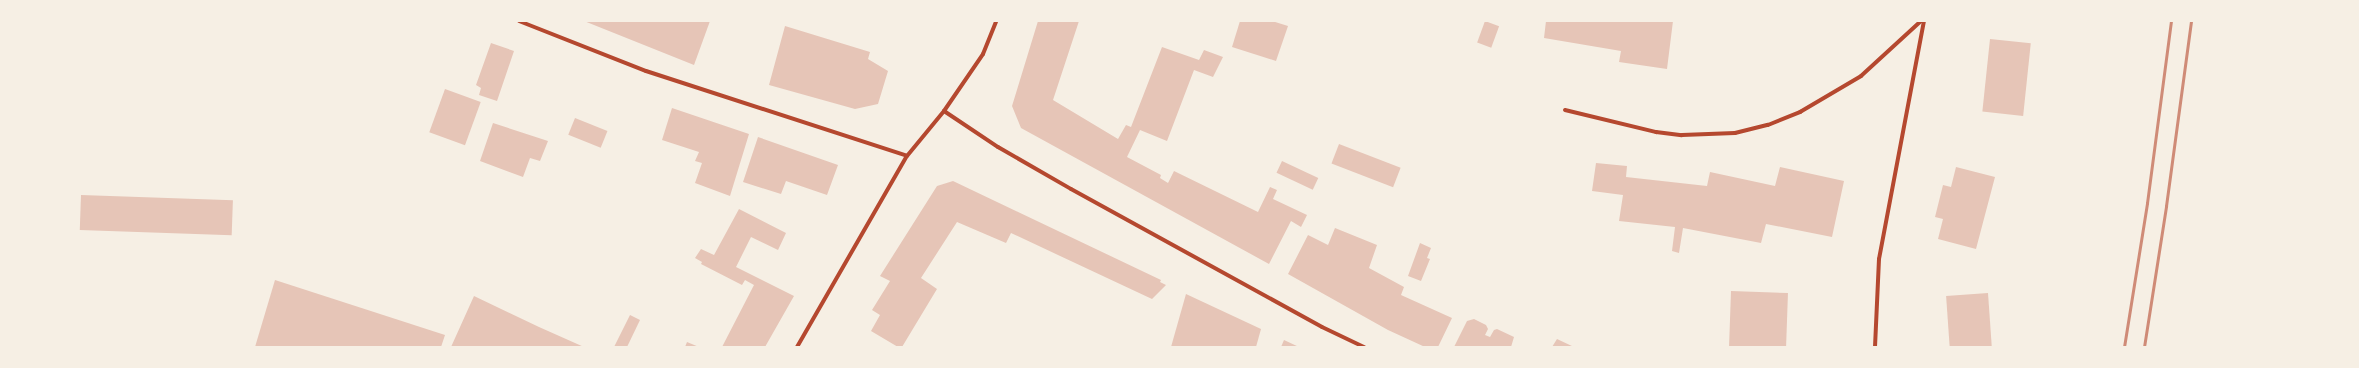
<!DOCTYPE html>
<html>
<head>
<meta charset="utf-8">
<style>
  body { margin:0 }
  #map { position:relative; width:2359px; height:368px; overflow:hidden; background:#f6efe4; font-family:Georgia,serif }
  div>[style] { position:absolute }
  .building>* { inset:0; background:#e6c5b7; transform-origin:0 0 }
  .minor>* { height:4px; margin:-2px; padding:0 2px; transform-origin:2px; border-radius:2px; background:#b5482f }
  .rail>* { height:3px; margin:-1.5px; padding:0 1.5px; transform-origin:1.5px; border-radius:1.5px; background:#cf8b77 }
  span { translate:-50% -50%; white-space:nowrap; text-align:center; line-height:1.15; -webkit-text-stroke:3px #f6efe4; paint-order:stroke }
  .frame { position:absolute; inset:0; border:22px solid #f6efe4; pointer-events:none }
</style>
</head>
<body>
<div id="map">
  <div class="building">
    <div style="clip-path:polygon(584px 21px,710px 21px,694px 65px)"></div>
    <div style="clip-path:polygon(1038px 21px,1079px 21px,1053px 100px,1118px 139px,1126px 125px,1131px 127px,1162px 47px,1199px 60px,1204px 50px,1223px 57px,1213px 77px,1194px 70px,1167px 141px,1140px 130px,1127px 157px,1161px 175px,1160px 178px,1168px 183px,1174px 171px,1258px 212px,1270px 187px,1277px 190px,1273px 199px,1307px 215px,1301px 227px,1291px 221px,1269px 264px,1021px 128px,1012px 106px)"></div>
    <div style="clip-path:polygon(1240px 21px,1272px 21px,1288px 26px,1276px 61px,1232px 47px)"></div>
    <div style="left:1485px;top:21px;width:15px;height:23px;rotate:20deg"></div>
    <div style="clip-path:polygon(1546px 21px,1673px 21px,1667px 69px,1619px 62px,1621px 51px,1544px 38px)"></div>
    <div style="clip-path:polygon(785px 26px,870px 52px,868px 59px,888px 71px,878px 104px,855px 109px,769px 85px)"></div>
    <div style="left:1990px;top:39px;width:41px;height:73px;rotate:6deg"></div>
    <div style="clip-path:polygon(491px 43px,514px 51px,497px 101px,479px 95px,481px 88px,476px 85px)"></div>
    <div style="left:445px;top:89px;width:38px;height:46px;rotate:20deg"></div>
    <div style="clip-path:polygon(672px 108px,749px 134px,730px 196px,695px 183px,702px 163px,695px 161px,699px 152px,662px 140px)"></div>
    <div style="left:575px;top:118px;width:35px;height:18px;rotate:22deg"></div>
    <div style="clip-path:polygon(493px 123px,548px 141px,540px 161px,530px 158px,523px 177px,480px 161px)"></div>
    <div style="clip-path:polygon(758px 137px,838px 165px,827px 195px,786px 181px,781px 194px,743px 182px)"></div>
    <div style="left:1339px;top:144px;width:66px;height:21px;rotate:21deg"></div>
    <div style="left:1282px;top:161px;width:40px;height:13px;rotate:25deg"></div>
    <div style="clip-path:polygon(1596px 163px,1627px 166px,1626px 177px,1707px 186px,1710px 172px,1775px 186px,1780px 167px,1844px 181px,1832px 237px,1766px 224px,1761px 243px,1683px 228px,1679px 253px,1672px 251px,1675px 227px,1619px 221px,1623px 195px,1592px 191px)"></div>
    <div style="clip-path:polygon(1956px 167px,1995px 177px,1976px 249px,1938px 239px,1943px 219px,1935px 217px,1943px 185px,1951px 187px)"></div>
    <div style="clip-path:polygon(953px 181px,1161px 280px,1160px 282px,1166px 285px,1152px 299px,1011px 233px,1006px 243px,957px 222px,921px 278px,937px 289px,902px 347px,898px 347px,871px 331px,880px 315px,872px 310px,890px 281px,880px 276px,937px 186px)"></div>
    <div style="left:81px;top:195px;width:152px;height:35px;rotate:2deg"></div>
    <div style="clip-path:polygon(739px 209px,786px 233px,778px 250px,751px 237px,736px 267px,794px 296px,765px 347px,722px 347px,754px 285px,745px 280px,742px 285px,701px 264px,702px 262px,695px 258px,701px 249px,714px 255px)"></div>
    <div style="clip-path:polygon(1335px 228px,1377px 245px,1369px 268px,1404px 287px,1401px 295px,1452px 318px,1438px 347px,1425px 347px,1388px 330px,1288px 274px,1308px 235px,1328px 245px)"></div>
    <div style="clip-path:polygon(1420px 243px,1431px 248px,1427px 258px,1430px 259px,1421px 281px,1408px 276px)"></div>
    <div style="clip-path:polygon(275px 280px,445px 335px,441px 347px,255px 347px)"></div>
    <div style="left:1731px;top:291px;width:57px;height:56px;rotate:2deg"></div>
    <div style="left:1988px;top:293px;width:54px;height:42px;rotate:86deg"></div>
    <div style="clip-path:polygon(1186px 294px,1261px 329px,1256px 347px,1171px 347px)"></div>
    <div style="clip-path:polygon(474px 296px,539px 327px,584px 347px,451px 347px)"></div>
    <div style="clip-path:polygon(630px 315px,640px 320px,627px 347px,614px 347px)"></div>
    <div style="clip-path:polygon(1474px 319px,1486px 325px,1488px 329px,1485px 335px,1490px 337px,1494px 330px,1497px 329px,1514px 337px,1511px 347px,1454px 347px,1467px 321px)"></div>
    <div style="clip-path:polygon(1557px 339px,1574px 347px,1552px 347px)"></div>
    <div style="clip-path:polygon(1284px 340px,1299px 347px,1281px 347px)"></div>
    <div style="clip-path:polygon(687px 342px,699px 347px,685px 347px)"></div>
  </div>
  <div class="minor">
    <div style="left:519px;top:21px;width:136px;rotate:21.5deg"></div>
    <div style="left:646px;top:71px;width:274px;rotate:18deg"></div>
    <div style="left:1565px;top:110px;width:94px;rotate:13.6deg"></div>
    <div style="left:1656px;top:132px;width:26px;rotate:7deg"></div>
    <div style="left:1682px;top:135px;width:53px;rotate:-2.2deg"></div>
    <div style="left:1735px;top:133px;width:34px;rotate:-14deg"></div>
    <div style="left:1768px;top:125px;width:35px;rotate:-22deg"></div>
    <div style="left:1800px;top:112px;width:71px;rotate:-30.5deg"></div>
    <div style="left:1861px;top:76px;width:81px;rotate:-42.5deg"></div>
    <div style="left:944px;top:111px;width:65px;rotate:33.7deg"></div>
    <div style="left:998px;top:147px;width:84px;rotate:29.9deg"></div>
    <div style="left:1071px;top:189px;width:286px;rotate:28.8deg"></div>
    <div style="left:1322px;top:327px;width:47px;rotate:25.5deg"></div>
    <div style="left:797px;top:347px;width:220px;rotate:-60.1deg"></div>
    <div style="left:907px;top:156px;width:58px;rotate:-50.6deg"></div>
    <div style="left:944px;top:111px;width:69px;rotate:-55.6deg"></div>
    <div style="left:983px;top:54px;width:35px;rotate:-68deg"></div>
    <div style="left:1875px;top:347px;width:88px;rotate:-87.4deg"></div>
    <div style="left:1879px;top:259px;width:242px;rotate:-79.3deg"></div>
  </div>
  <div class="rail">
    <div style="left:2124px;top:347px;width:146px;rotate:-80.9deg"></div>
    <div style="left:2147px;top:203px;width:184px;rotate:-82.5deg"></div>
    <div style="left:2144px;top:347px;width:143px;rotate:-81.1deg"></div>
    <div style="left:2166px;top:206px;width:187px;rotate:-82.3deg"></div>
  </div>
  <div class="frame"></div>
</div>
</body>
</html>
